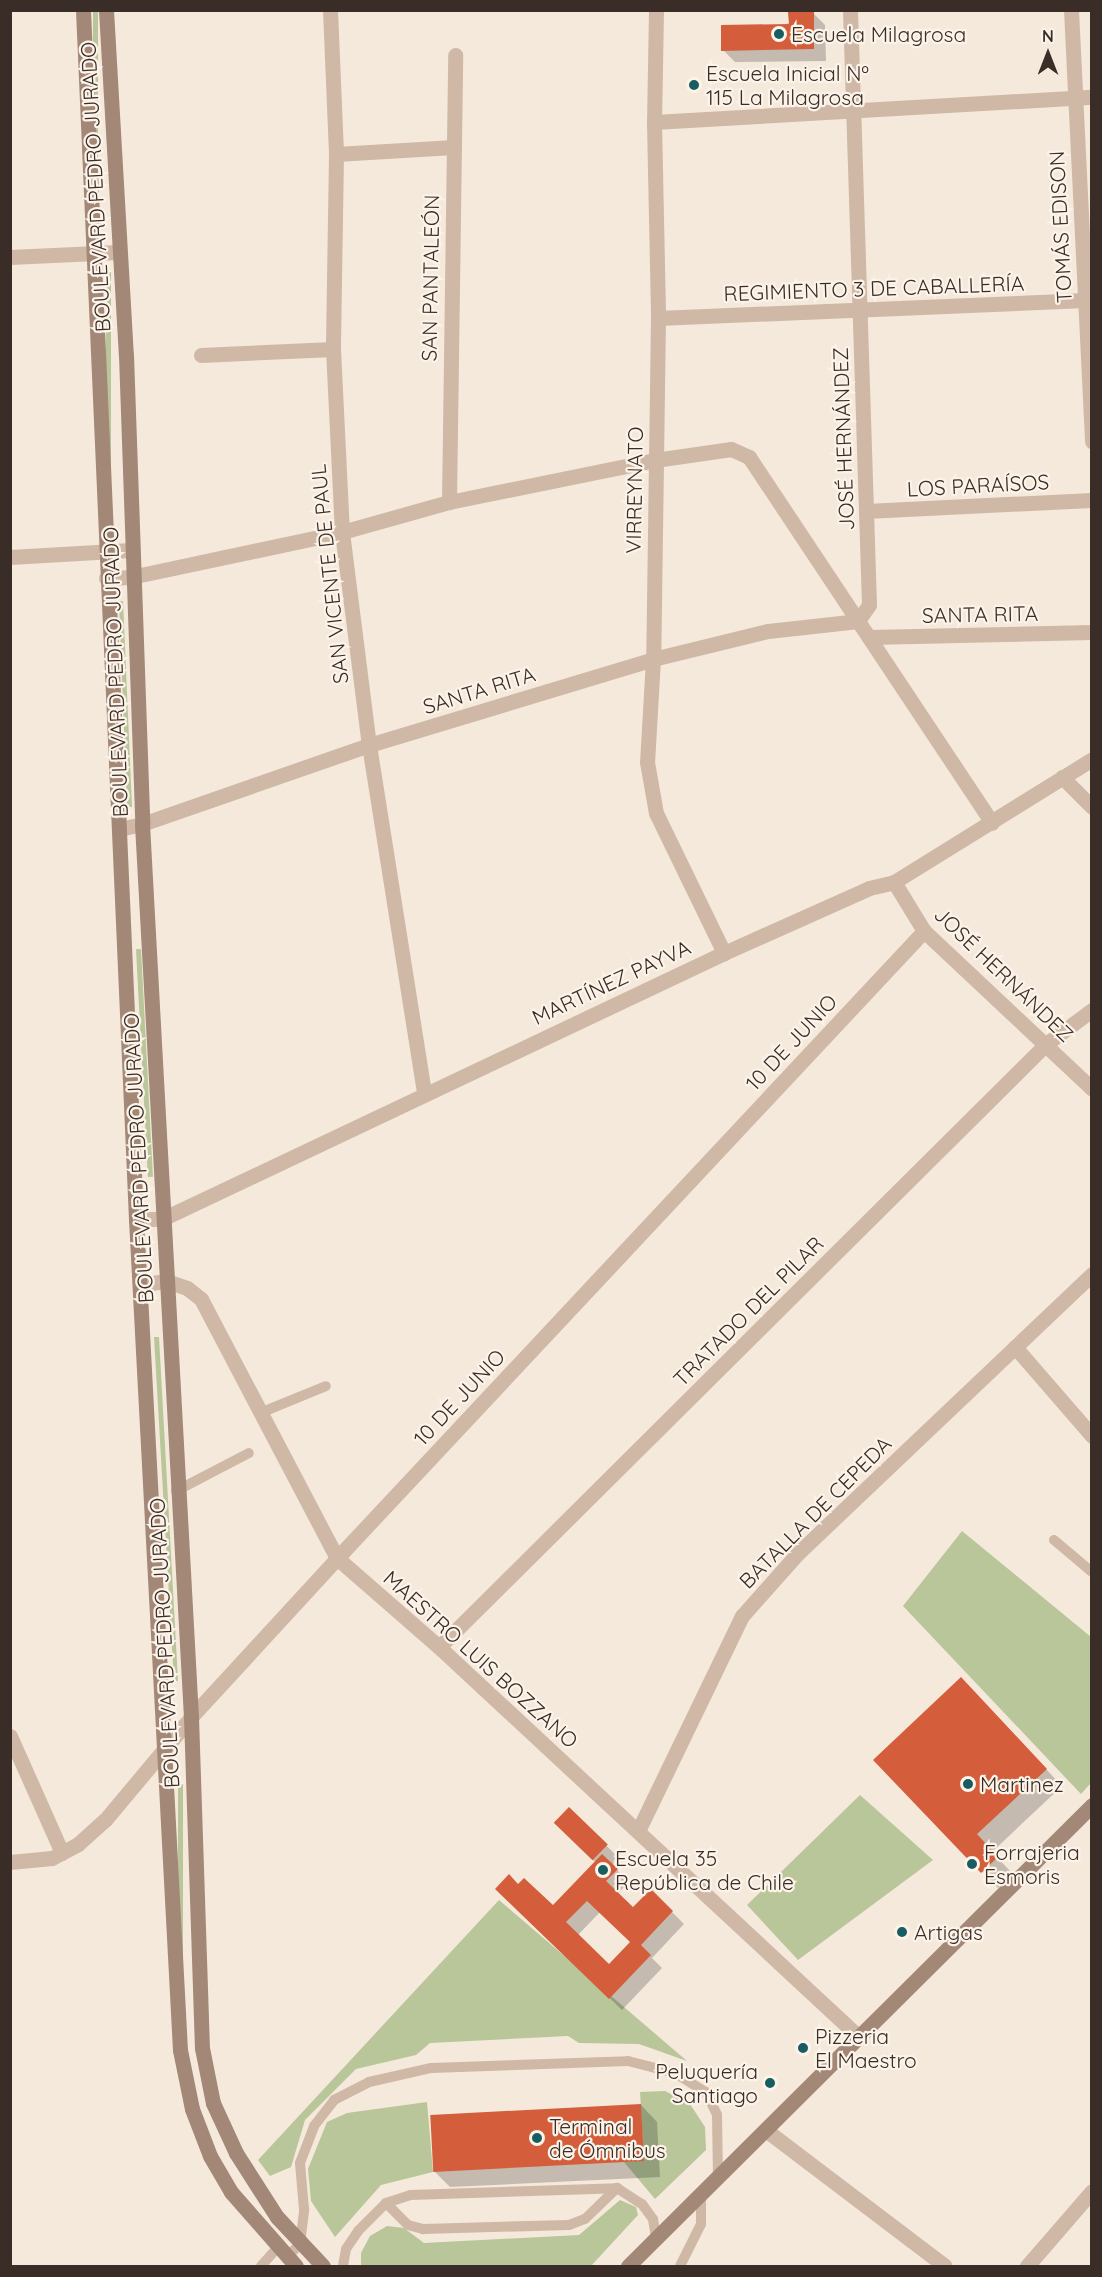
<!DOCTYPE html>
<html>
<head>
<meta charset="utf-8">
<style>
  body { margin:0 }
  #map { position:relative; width:1102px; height:2277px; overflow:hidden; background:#f5e9dc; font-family:Quicksand,sans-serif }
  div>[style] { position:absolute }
  .green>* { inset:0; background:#b8c69a; transform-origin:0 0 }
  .shadow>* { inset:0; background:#0003 }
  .building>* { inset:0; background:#d45e3b; transform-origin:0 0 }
  .service>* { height:10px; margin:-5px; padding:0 5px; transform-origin:5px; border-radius:5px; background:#cfb8a6 }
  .minor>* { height:15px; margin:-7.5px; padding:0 7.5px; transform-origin:7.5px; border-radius:7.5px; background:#cfb8a6 }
  .secondary>* { height:15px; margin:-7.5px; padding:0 7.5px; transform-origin:7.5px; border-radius:7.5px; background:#a38777 }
  .dots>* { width:16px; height:16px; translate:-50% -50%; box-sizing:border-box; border:3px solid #fcf3e9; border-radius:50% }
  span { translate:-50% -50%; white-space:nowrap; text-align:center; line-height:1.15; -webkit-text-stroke:4.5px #fcf3e9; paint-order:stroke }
  .poi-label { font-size:21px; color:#3a2d28 }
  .left { translate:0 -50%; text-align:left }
  .right { translate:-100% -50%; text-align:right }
  .street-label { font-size:21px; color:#3a2d28 }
  .frame { position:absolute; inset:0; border:12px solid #3a2d28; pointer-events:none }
  .north { position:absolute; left:1018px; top:24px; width:60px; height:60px; -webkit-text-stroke:4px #fcf3e9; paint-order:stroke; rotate:0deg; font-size:16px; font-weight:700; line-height:24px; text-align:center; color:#3a2d28 }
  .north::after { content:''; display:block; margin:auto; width:21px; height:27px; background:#3a2d28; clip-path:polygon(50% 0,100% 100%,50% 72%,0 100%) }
</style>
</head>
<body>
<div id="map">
  <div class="green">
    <div style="left:93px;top:11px;width:5px;height:217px"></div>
    <div style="left:106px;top:272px;width:5px;height:248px"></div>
    <div style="clip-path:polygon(119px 601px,123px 601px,132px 807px,127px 807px)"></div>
    <div style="left:141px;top:949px;width:228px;height:5px;rotate:87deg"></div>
    <div style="clip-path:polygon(154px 1337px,159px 1337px,178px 1681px,174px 1681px)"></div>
    <div style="clip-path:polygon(962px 1531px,1091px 1637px,1091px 1783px,1081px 1794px,903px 1606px)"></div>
    <div style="left:178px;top:1782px;width:5px;height:247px"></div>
    <div style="clip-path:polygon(860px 1795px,933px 1860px,798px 1960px,747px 1905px)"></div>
    <div style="clip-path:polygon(499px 1900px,687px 2061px,639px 2044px,579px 2043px,568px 2036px,430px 2043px,416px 2055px,356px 2069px,305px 2120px,291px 2167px,270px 2176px,258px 2160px)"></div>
    <div style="clip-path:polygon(665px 2091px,690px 2104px,705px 2127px,706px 2150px,655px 2199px,624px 2162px,644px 2160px,640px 2092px)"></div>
    <div style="clip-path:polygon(427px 2102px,433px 2172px,381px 2185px,335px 2237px,311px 2201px,308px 2169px,327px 2122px,347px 2113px)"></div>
    <div style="clip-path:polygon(620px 2200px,636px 2207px,638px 2215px,591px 2266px,361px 2266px,361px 2253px,370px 2236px,387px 2226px,404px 2228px,424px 2243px,579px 2235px)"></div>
  </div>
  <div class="shadow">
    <div style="clip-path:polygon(813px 13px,825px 25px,826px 61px,735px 62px,723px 50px)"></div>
    <div style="clip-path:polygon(977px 1696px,1062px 1786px,992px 1852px,1013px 1874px,998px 1888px,876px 1760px)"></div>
    <div style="clip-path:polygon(evenodd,569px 1809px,619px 1858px,612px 1865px,629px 1882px,617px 1894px,633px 1909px,651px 1891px,684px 1924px,652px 1958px,662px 1968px,622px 2010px,497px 1889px,518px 1886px,553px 1907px,596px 1863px,556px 1823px,569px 1809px,600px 1912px,632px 1942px,609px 1966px,578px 1935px,600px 1912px)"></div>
    <div style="clip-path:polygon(641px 2105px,657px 2122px,660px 2177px,450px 2187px,434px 2171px)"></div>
  </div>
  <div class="building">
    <div style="clip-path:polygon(814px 11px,814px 49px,721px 51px,721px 25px,789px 24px,788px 12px)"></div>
    <div style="clip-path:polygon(961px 1677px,1047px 1769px,977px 1834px,998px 1857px,981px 1873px,873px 1760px)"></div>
    <div style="left:569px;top:1807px;width:54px;height:22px;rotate:44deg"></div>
    <div style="clip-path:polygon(evenodd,602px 1854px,618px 1869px,606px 1881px,633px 1907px,651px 1889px,673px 1911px,641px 1945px,651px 1955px,609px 1999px,495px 1889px,509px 1874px,518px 1884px,524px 1878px,553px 1905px,602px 1854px,587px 1901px,630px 1942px,609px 1964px,566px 1922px,587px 1901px)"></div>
    <div style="left:641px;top:2104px;width:57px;height:211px;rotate:87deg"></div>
  </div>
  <div class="service">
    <div style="left:260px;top:1413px;width:71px;rotate:-22.2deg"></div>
    <div style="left:176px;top:1491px;width:82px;rotate:-27.5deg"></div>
    <div style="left:1054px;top:1540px;width:50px;rotate:40.1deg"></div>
    <div style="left:386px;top:2203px;width:31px;rotate:45deg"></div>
    <div style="left:408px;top:2225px;width:16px;rotate:15deg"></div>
    <div style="left:423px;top:2229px;width:146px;rotate:-1.6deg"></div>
    <div style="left:569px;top:2225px;width:17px;rotate:-21deg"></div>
    <div style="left:585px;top:2219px;width:45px;rotate:-44.1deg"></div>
    <div style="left:287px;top:2257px;width:18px;rotate:-45deg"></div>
    <div style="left:300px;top:2244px;width:35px;rotate:-83deg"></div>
    <div style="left:304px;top:2209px;width:46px;rotate:-95deg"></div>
    <div style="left:300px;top:2163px;width:40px;rotate:-69deg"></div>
    <div style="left:314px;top:2126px;width:33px;rotate:-52deg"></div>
    <div style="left:334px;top:2100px;width:39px;rotate:-27deg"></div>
    <div style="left:369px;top:2082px;width:64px;rotate:-12.7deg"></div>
    <div style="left:431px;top:2068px;width:197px;rotate:-2deg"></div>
    <div style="left:628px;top:2061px;width:49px;rotate:14.3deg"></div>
    <div style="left:675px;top:2073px;width:36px;rotate:32deg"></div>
    <div style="left:706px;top:2092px;width:25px;rotate:64deg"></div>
    <div style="left:717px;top:2115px;width:62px;rotate:89.1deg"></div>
    <div style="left:261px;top:2266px;width:25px;rotate:-48deg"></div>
    <div style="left:343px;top:2266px;width:17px;rotate:-80deg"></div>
    <div style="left:346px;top:2249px;width:22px;rotate:-56deg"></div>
    <div style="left:358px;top:2231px;width:40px;rotate:-45deg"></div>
    <div style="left:386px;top:2203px;width:25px;rotate:-18deg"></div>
    <div style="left:410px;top:2195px;width:207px;rotate:-1.9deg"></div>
    <div style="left:617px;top:2188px;width:30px;rotate:33deg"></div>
    <div style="left:642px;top:2204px;width:19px;rotate:54deg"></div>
    <div style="left:653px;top:2219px;width:20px;rotate:81deg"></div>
    <div style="left:680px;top:2266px;width:47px;rotate:-63.4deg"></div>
    <div style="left:701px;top:2224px;width:28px;rotate:-90deg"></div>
  </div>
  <div class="minor">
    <div style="left:330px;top:10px;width:144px;rotate:87.6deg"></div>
    <div style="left:336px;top:154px;width:195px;rotate:90.9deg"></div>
    <div style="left:333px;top:349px;width:183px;rotate:87.2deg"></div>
    <div style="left:342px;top:532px;width:215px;rotate:82.8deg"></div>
    <div style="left:369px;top:745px;width:352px;rotate:81deg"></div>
    <div style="left:656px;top:10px;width:112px;rotate:91deg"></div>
    <div style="left:654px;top:122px;width:196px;rotate:88.8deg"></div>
    <div style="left:658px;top:318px;width:341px;rotate:90.8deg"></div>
    <div style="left:653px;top:659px;width:103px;rotate:93.3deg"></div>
    <div style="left:647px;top:762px;width:52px;rotate:80deg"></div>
    <div style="left:656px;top:813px;width:156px;rotate:64.1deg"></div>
    <div style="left:850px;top:10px;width:595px;rotate:88.17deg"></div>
    <div style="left:869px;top:605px;width:19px;rotate:125deg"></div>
    <div style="left:1071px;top:10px;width:432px;rotate:87.2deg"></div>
    <div style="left:654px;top:122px;width:439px;rotate:-3.3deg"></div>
    <div style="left:336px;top:154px;width:118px;rotate:-3.4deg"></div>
    <div style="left:10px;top:257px;width:108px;rotate:-2.7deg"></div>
    <div style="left:658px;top:318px;width:434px;rotate:-2.4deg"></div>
    <div style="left:201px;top:355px;width:132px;rotate:-2.6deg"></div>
    <div style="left:449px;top:502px;width:447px;rotate:-89.2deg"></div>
    <div style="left:866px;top:511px;width:226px;rotate:-2.8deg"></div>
    <div style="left:10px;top:557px;width:121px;rotate:-3.3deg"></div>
    <div style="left:106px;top:578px;width:25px;rotate:-2deg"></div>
    <div style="left:131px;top:577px;width:216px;rotate:-12deg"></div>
    <div style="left:342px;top:532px;width:111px;rotate:-15.7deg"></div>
    <div style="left:449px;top:502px;width:210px;rotate:-11.5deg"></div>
    <div style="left:655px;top:460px;width:77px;rotate:-8.2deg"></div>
    <div style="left:731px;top:449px;width:20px;rotate:24deg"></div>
    <div style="left:749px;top:457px;width:439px;rotate:56.4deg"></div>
    <div style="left:869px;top:637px;width:223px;rotate:-1.3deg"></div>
    <div style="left:1062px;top:777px;width:42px;rotate:45deg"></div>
    <div style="left:119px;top:829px;width:24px;rotate:-12deg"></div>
    <div style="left:142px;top:824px;width:240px;rotate:-19.2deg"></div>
    <div style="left:369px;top:745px;width:297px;rotate:-16.8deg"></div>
    <div style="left:653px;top:659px;width:118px;rotate:-13.7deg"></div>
    <div style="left:768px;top:631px;width:91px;rotate:-6.3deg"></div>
    <div style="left:894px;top:882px;width:57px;rotate:58.5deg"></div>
    <div style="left:924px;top:931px;width:231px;rotate:43.2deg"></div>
    <div style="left:136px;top:1219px;width:26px"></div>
    <div style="left:162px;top:1219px;width:622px;rotate:-25.33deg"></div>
    <div style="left:724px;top:953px;width:159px;rotate:-24.1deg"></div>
    <div style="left:869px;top:888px;width:26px;rotate:-13deg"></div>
    <div style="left:894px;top:882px;width:233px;rotate:-31.8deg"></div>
    <div style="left:140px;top:1285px;width:26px;rotate:-9deg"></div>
    <div style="left:166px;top:1281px;width:22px;rotate:18deg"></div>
    <div style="left:187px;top:1288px;width:18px;rotate:38deg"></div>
    <div style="left:201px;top:1299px;width:293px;rotate:62.3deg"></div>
    <div style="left:337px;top:1558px;width:135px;rotate:41.1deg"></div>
    <div style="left:439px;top:1647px;width:573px;rotate:42.88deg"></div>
    <div style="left:1015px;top:1347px;width:118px;rotate:49.1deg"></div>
    <div style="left:439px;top:1647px;width:856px;rotate:-44.81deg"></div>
    <div style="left:1046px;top:1044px;width:57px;rotate:-36.5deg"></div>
    <div style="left:10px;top:1736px;width:128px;rotate:66deg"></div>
    <div style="left:638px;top:1831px;width:239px;rotate:-64.2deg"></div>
    <div style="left:742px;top:1616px;width:83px;rotate:-48.4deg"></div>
    <div style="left:797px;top:1554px;width:407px;rotate:-43.5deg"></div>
    <div style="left:10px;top:1862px;width:42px;rotate:-5.4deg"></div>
    <div style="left:52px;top:1858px;width:30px;rotate:-28deg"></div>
    <div style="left:78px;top:1844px;width:36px;rotate:-42deg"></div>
    <div style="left:105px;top:1820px;width:134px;rotate:-50.1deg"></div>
    <div style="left:191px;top:1717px;width:216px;rotate:-47.4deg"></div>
    <div style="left:337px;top:1558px;width:859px;rotate:-46.89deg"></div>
    <div style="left:767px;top:2131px;width:223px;rotate:37.2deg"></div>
    <div style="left:1027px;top:2266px;width:99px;rotate:-49.1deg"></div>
  </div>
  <div class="secondary">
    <div style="left:83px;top:10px;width:1210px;rotate:87.49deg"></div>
    <div style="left:136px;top:1219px;width:832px;rotate:86.97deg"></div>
    <div style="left:180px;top:2050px;width:60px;rotate:78.5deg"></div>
    <div style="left:192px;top:2109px;width:50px;rotate:69deg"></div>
    <div style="left:210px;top:2156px;width:42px;rotate:59.7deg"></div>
    <div style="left:231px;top:2192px;width:98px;rotate:48.7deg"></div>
    <div style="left:106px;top:10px;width:346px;rotate:86.7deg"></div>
    <div style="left:126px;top:355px;width:469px;rotate:88deg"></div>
    <div style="left:142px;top:824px;width:894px;rotate:86.86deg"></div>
    <div style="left:191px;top:1717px;width:331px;rotate:88.1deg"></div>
    <div style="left:202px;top:2048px;width:56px;rotate:78.7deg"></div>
    <div style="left:213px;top:2103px;width:55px;rotate:65.3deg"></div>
    <div style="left:236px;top:2153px;width:76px;rotate:57.4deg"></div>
    <div style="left:277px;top:2217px;width:67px;rotate:46.8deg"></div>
    <div style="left:628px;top:2266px;width:654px;rotate:-44.81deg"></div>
  </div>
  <div class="dots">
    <div style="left:779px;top:34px;background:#185d61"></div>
    <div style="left:694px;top:85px;background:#185d61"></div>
    <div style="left:968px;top:1784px;background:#185d61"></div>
    <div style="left:972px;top:1864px;background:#185d61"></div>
    <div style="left:603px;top:1870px;background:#185d61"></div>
    <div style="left:902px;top:1932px;background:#185d61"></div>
    <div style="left:803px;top:2048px;background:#185d61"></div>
    <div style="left:770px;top:2083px;background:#185d61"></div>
    <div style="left:537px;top:2138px;background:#185d61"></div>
  </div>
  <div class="poi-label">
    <span class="left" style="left:791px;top:34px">Escuela Milagrosa</span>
    <span class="left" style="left:706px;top:85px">Escuela Inicial Nº<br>115 La Milagrosa</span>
    <span class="left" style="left:980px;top:1784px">Martinez</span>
    <span class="left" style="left:984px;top:1864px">Forrajeria<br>Esmoris</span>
    <span class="left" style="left:615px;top:1870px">Escuela 35<br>República de Chile</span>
    <span class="left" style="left:914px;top:1932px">Artigas</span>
    <span class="left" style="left:815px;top:2048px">Pizzeria<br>El Maestro</span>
    <span class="right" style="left:758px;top:2083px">Peluquería<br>Santiago</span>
    <span class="left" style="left:549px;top:2138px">Terminal<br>de Ómnibus</span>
  </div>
  <div class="street-label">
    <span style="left:95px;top:187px;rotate:-93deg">BOULEVARD PEDRO JURADO</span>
    <span style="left:1060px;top:227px;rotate:-93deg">TOMÁS EDISON</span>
    <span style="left:430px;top:278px;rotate:-89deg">SAN PANTALEÓN</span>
    <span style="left:874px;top:288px;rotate:-2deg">REGIMIENTO 3 DE CABALLERÍA</span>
    <span style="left:843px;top:439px;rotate:-92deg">JOSÉ HERNÁNDEZ</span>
    <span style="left:978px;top:485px;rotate:-3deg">LOS PARAÍSOS</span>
    <span style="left:634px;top:490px;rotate:-89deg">VIRREYNATO</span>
    <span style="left:329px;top:574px;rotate:-96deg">SAN VICENTE DE PAUL</span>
    <span style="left:980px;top:614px;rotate:-1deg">SANTA RITA</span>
    <span style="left:115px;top:672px;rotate:-92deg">BOULEVARD PEDRO JURADO</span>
    <span style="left:479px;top:690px;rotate:-17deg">SANTA RITA</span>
    <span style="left:1004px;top:974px;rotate:44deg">JOSÉ HERNÁNDEZ</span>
    <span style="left:611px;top:982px;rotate:-25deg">MARTÍNEZ PAYVA</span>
    <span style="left:791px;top:1042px;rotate:-47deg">10 DE JUNIO</span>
    <span style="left:138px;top:1158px;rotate:-93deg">BOULEVARD PEDRO JURADO</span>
    <span style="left:748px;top:1311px;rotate:-45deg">TRATADO DEL PILAR</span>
    <span style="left:459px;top:1397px;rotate:-47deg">10 DE JUNIO</span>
    <span style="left:815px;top:1512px;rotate:-45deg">BATALLA DE CEPEDA</span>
    <span style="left:164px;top:1643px;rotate:-93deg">BOULEVARD PEDRO JURADO</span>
    <span style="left:481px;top:1659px;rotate:42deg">MAESTRO LUIS BOZZANO</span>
  </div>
  <div class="frame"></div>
  <div class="north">N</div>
</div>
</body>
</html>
